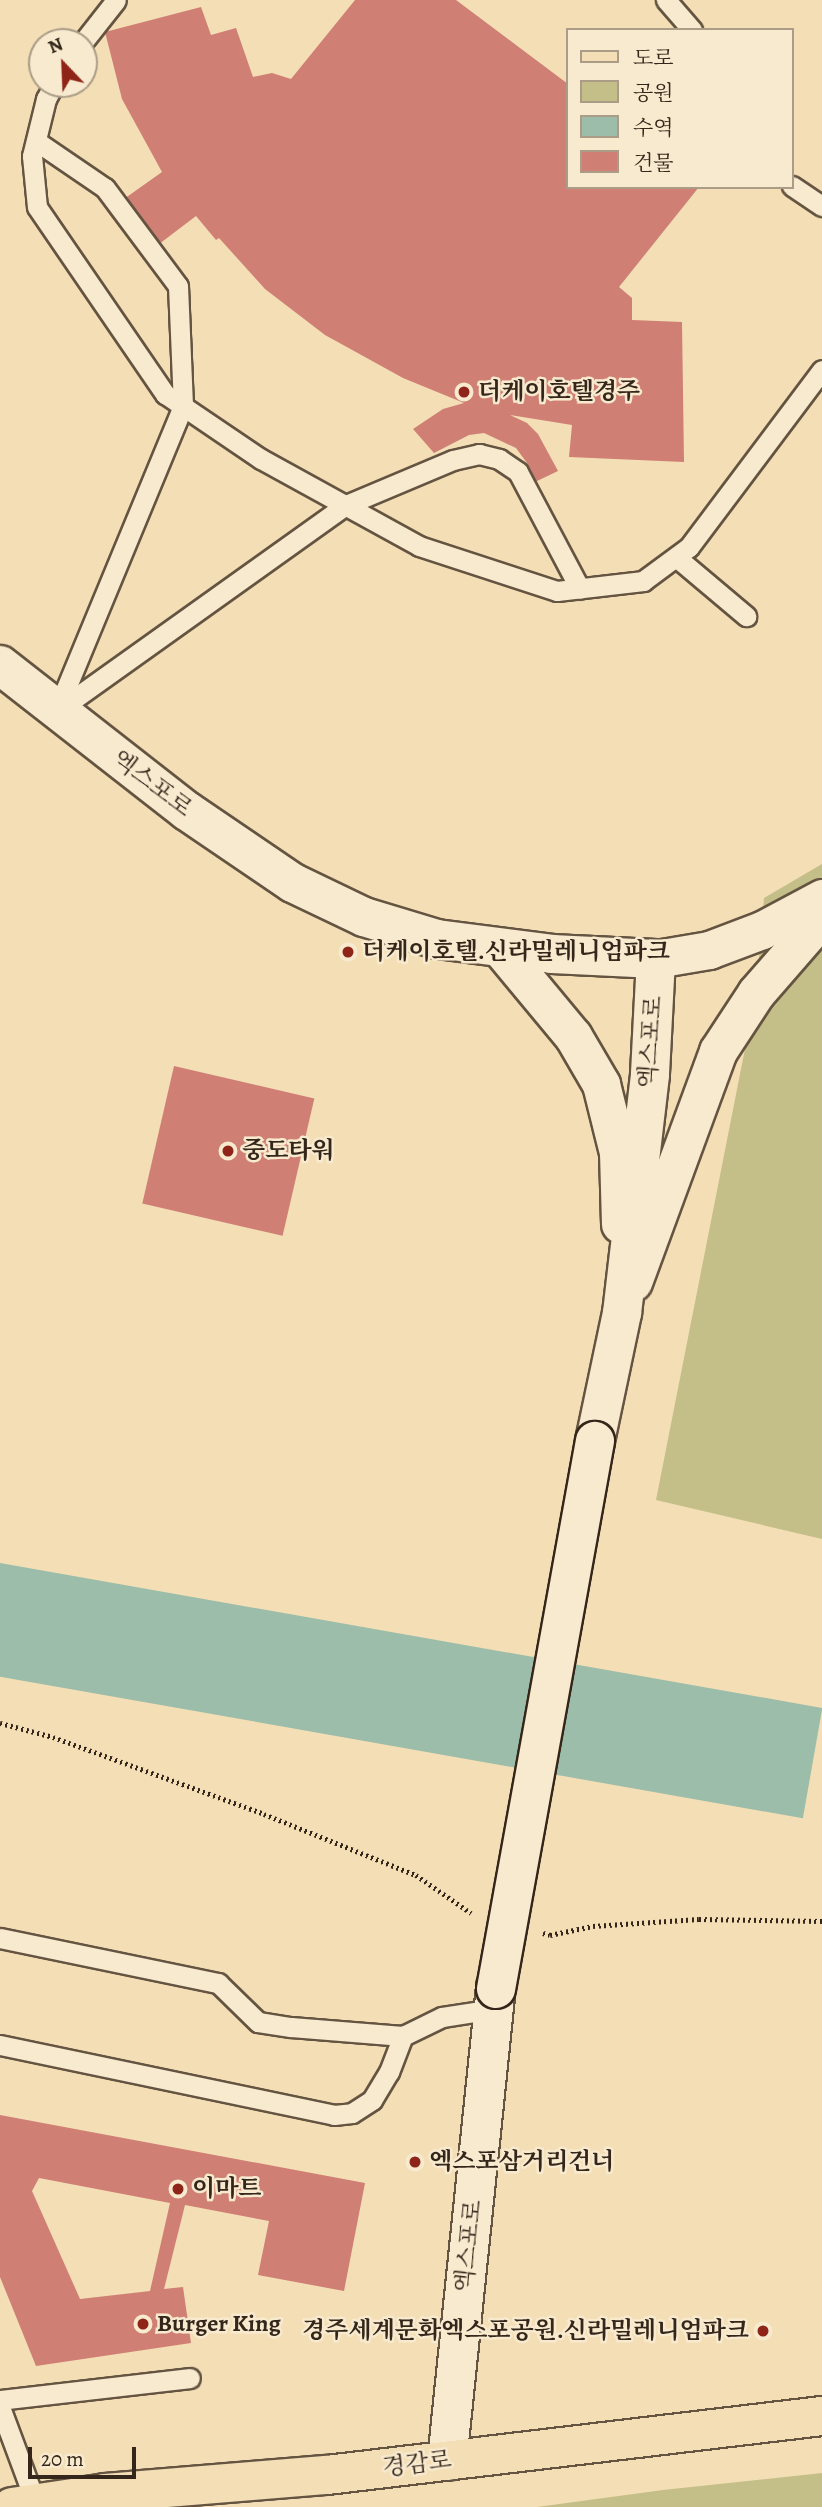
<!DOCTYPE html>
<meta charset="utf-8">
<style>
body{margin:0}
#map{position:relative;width:822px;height:2507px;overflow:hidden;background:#f4deb5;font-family:Alegreya,"Noto Serif KR",serif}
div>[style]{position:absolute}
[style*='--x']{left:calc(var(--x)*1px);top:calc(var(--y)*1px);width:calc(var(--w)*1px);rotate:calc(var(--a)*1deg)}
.green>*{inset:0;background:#c4bf88}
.water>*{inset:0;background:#9cbda9;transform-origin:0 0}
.building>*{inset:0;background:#cf7f74;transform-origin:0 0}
.path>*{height:4.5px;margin-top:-2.25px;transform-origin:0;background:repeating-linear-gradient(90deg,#34261a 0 2px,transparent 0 5.5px)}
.roads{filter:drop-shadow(2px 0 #645441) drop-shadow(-2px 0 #645441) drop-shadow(0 2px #645441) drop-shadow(0 -2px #645441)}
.service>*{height:19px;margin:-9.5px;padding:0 9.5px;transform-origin:9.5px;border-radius:9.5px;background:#f8eacf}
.minor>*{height:37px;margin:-18.5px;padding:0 18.5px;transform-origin:18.5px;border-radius:18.5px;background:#f8eacf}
.secondary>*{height:38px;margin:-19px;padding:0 19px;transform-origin:19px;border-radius:19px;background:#f8eacf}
.primary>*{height:38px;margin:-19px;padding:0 19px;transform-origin:19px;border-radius:19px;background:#f4deb5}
.bridges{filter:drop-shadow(2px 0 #34261a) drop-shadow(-2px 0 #34261a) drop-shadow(0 2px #34261a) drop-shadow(0 -2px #34261a)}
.secondary-bridge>*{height:38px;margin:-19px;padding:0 19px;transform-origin:19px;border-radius:19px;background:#f8eacf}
.dots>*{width:19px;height:19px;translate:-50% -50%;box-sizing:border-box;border:4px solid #f8eacf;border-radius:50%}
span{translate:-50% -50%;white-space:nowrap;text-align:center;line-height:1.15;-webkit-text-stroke:5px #f8eacf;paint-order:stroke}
.poi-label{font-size:24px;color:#34261a;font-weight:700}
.left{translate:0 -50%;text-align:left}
.right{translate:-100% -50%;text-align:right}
.street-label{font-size:24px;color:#34261a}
.legend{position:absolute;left:566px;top:28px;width:228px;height:161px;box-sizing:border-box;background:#f8eacf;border:2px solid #aa9c87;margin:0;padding:9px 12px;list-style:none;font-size:21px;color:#34261a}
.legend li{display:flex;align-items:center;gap:14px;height:35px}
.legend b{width:35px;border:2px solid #aa9c87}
.north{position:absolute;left:28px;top:28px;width:70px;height:70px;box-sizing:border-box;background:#f8eacf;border:2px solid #aa9c87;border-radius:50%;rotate:337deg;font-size:19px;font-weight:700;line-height:28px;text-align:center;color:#34261a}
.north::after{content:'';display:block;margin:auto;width:24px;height:32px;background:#8f2418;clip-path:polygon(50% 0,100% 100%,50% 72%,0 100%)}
.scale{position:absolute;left:28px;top:2447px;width:108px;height:32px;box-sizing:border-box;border:4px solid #34261a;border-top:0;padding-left:9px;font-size:21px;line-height:24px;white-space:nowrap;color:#34261a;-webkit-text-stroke:5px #f8eacf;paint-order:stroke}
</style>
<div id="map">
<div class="green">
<i style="clip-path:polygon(822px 864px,822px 1539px,656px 1500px,756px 993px,764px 898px)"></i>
<i style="clip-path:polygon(822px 2473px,822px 2507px,537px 2507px,663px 2490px)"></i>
</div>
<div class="water">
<i style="left:0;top:1563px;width:835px;height:112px;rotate:10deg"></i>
</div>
<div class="building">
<i style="clip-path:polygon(355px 0,456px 0,568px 84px,568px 187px,699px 187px,619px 287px,632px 298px,632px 320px,682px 322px,684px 462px,569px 457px,572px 425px,510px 415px,527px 423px,538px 434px,558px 471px,535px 482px,527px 463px,516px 448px,484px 433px,469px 435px,434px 453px,413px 429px,443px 409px,464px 403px,403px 378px,325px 335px,265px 289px,219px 238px,216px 240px,196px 216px,142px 257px,107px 211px,162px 172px,122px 99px,105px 32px,201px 7px,211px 35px,236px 28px,253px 77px,272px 73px,291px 79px)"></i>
<i style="left:174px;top:1066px;width:144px;height:141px;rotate:13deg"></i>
<i style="clip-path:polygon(evenodd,0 2115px,365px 2183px,344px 2291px,258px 2275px,269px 2221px,185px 2205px,164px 2289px,183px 2287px,191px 2343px,36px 2366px,0 2277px,0 2115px,39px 2178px,170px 2203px,150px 2291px,80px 2299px,32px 2191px,39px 2178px)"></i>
</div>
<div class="path">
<i style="--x:0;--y:1723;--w:55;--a:14.8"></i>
<i style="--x:53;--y:1737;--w:225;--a:20"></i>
<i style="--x:264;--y:1814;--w:164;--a:21.9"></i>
<i style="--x:416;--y:1875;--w:67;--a:34.6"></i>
<i style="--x:543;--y:1933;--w:7;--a:16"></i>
<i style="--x:550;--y:1935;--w:44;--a:-11.8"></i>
<i style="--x:593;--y:1926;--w:106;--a:-3.8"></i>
<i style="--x:699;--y:1919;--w:123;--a:0.9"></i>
</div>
<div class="roads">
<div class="service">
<i style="--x:666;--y:0;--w:40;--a:49"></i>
<i style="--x:83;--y:42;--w:53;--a:-51.8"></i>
<i style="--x:54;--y:84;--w:17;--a:118"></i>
<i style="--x:46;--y:99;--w:59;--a:103.8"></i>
<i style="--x:32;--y:156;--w:51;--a:84.4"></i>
<i style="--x:37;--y:207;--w:227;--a:55.6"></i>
<i style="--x:165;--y:394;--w:116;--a:34.1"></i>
<i style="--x:261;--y:459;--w:180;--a:28.8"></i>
<i style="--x:419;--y:546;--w:145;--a:18.1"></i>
<i style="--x:557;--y:591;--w:87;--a:-6.6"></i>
<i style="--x:643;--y:581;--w:57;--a:-36.5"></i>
<i style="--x:689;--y:547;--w:221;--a:-53.1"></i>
<i style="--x:36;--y:141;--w:83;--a:34.3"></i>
<i style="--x:105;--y:188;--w:122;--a:53.3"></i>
<i style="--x:178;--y:286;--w:120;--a:87.6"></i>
<i style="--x:183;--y:406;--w:329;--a:112.5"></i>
<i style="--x:792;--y:186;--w:36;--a:34"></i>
<i style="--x:676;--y:557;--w:92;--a:40.1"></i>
<i style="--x:57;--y:711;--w:355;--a:-35.5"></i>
<i style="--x:346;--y:505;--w:116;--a:-22.8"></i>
<i style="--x:453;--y:460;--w:27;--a:-13"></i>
<i style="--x:479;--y:454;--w:21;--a:14"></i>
<i style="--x:499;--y:459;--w:23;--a:34"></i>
<i style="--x:518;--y:472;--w:132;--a:62.1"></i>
<i style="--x:0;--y:1938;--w:223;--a:11.7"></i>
<i style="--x:218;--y:1983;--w:56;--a:44.3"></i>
<i style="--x:258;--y:2022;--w:33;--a:9"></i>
<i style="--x:291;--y:2027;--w:112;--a:4.6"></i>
<i style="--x:403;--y:2036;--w:43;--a:-26"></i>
<i style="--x:442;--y:2017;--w:53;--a:-8.7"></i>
<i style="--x:0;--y:2045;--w:341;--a:11.8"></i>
<i style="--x:334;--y:2115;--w:18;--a:-6"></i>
<i style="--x:352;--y:2113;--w:24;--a:-33"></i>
<i style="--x:372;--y:2100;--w:33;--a:-59"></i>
<i style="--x:389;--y:2072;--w:39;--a:-69"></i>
<i style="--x:0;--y:2400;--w:191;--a:-6.6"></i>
<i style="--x:0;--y:2407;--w:103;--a:69.6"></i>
</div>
<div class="minor">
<i style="--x:499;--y:947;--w:116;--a:50.3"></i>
<i style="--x:573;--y:1036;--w:56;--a:59.7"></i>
<i style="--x:601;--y:1084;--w:70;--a:76"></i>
<i style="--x:618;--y:1152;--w:72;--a:88.4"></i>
<i style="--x:656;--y:959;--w:54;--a:-9.6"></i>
<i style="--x:709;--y:950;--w:57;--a:-20.7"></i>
<i style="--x:762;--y:930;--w:68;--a:-28.1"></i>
<i style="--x:633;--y:1282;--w:246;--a:-69.8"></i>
<i style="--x:718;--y:1051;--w:69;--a:-56.8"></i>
<i style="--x:756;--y:993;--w:101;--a:-49"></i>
</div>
<div class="secondary">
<i style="--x:0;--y:665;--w:237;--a:38"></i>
<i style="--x:187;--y:811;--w:128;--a:34.2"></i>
<i style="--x:293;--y:883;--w:79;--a:25.6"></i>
<i style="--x:364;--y:917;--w:76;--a:16.8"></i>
<i style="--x:437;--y:939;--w:116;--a:7.4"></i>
<i style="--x:552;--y:954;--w:104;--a:2.8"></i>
<i style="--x:656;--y:959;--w:116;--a:93"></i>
<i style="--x:650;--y:1075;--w:240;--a:96.7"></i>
<i style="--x:622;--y:1313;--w:131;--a:101.9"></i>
<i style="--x:447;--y:2461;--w:475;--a:-84.1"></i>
</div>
<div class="primary">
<i style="--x:12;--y:2507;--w:95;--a:-8.5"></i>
<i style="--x:106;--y:2493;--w:222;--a:-4.7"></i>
<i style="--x:327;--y:2475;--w:499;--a:-6.8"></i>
</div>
</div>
<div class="bridges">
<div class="secondary-bridge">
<i style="--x:496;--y:1989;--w:557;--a:-79.76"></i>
</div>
</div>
<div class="dots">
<i style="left:464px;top:392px;background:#8f2418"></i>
<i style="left:348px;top:952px;background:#8f2418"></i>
<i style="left:228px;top:1151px;background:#8f2418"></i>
<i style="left:415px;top:2162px;background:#8f2418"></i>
<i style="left:178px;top:2189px;background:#8f2418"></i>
<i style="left:143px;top:2324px;background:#8f2418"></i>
<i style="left:763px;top:2331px;background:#8f2418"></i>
</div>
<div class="poi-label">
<span class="left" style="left:478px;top:392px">더케이호텔경주</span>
<span class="left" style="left:362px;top:952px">더케이호텔.신라밀레니엄파크</span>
<span class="left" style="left:242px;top:1151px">중도타워</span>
<span class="left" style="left:429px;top:2162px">엑스포삼거리건너</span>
<span class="left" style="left:192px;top:2189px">이마트</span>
<span class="left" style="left:157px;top:2324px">Burger King</span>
<span class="right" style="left:749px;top:2331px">경주세계문화엑스포공원.신라밀레니엄파크</span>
</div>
<div class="street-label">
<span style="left:152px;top:784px;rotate:37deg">엑스포로</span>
<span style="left:651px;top:1042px;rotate:-86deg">엑스포로</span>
<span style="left:469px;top:2246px;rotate:-84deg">엑스포로</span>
<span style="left:417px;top:2464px;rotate:-7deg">경감로</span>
</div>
<ul class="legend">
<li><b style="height:9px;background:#f4deb5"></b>도로</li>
<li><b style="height:19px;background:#c4bf88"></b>공원</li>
<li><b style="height:19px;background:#9cbda9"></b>수역</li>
<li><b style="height:19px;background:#cf7f74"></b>건물</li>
</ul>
<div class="north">N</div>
<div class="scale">20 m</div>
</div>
